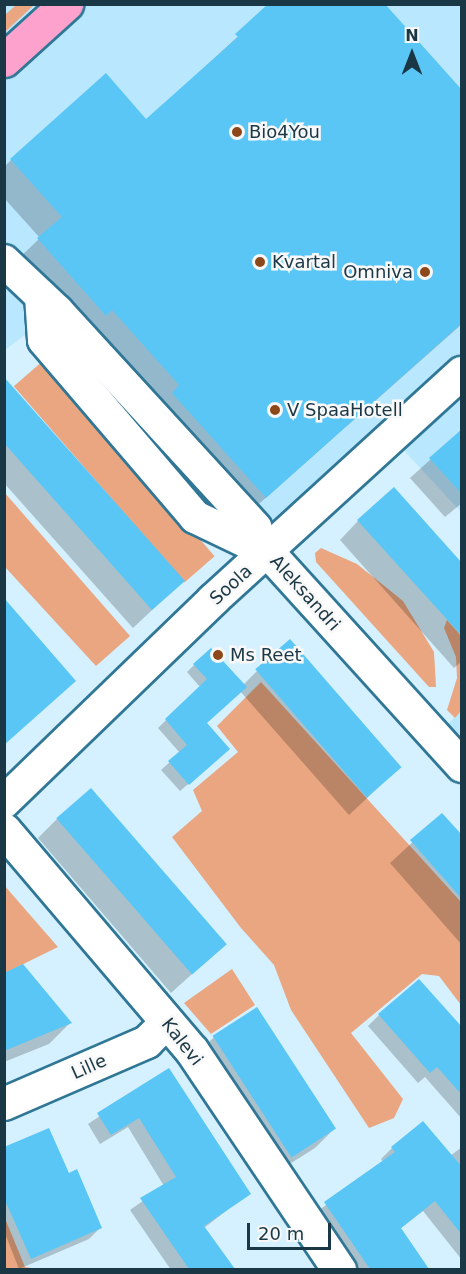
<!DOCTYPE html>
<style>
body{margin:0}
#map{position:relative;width:466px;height:1274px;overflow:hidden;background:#d5f0fe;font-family:"DejaVu Sans",sans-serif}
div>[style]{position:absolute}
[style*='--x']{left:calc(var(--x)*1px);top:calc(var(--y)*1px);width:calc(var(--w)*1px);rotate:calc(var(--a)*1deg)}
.built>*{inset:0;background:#b9e7fe}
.green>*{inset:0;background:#e9a680;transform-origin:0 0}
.shadow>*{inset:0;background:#0003}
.building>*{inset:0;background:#59c6f6;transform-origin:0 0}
.roads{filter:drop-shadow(2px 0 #307796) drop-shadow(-2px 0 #307796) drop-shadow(0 2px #307796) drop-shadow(0 -2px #307796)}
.street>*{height:32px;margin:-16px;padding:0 16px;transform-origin:16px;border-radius:16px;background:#fff}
.secondary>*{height:33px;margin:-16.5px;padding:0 16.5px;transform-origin:16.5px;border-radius:16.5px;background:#fff}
.highway>*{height:33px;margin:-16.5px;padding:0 16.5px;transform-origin:16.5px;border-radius:16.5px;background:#fda2cd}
.dots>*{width:16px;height:16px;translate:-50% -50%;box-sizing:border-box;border:3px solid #f8f8f8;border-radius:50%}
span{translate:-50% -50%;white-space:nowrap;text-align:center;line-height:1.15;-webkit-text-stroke:5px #f8f8f8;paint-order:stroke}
.poi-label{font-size:18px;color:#1a3745}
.left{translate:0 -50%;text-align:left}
.right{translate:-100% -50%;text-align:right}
.street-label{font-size:18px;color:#1a3745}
.frame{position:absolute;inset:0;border:6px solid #1a3745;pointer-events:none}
.north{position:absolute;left:382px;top:24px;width:60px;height:60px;-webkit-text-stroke:4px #f8f8f8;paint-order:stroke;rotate:0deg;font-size:16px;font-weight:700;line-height:24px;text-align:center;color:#1a3745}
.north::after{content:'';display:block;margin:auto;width:21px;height:27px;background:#1a3745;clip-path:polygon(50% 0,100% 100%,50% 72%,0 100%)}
.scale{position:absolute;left:247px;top:1223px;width:84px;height:27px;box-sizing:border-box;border:3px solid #1a3745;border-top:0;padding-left:8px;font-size:18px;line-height:21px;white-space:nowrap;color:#1a3745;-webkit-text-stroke:4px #f8f8f8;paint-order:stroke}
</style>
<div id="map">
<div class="built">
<i style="clip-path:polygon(5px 5px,461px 5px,461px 512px,397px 443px,276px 550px,56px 311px,5px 350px)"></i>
<i style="clip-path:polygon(461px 711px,461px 744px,445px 727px)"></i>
</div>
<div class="green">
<i style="clip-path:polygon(16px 5px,34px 5px,5px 32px,5px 15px)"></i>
<i style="left:44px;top:360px;width:260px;height:40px;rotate:49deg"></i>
<i style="clip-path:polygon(4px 492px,130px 636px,96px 666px,5px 567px)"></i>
<i style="clip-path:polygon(321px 548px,357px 564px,403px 601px,434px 652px,436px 687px,429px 687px,316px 562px,315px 553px)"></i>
<i style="clip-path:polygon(447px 620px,461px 636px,461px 711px,455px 718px,447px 710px,457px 678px,456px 657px,444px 628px)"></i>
<i style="clip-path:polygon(261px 682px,461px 902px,461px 1005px,439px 976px,422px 974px,351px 1033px,403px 1099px,394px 1118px,369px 1128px,291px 1010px,274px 965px,241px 928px,172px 837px,202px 811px,193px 790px,238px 752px,217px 726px)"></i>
<i style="clip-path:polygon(4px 885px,58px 947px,5px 973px,4px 973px)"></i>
<i style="clip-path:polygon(232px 969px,255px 1005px,211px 1034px,184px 1003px)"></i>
<i style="clip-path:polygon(4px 1216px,25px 1267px,38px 1269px,5px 1269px)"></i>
</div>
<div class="shadow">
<i style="clip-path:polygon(273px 4px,462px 93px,462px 324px,243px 518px,16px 261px,40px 238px,4px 198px,4px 167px,11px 160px,146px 121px)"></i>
<i style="clip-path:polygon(4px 401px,183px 581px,133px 628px,4px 483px)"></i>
<i style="clip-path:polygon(462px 431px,462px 503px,445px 517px,410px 478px)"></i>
<i style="clip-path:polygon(358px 521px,462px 565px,462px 661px,454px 668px,340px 540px)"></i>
<i style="clip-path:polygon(194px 665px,243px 685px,257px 671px,381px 785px,349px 815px,240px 691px,206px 723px,220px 757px,180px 791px,161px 770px,180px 753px,158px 728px,200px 687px,187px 672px)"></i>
<i style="clip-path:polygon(442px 815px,462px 838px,462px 945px,390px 863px)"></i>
<i style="clip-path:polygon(57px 819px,224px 945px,171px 993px,38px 838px)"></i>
<i style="clip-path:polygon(4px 975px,70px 1023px,49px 1044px,4px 1062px)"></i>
<i style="clip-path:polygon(379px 1015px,462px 1030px,462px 1119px,425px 1077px,418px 1083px,368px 1026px)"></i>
<i style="clip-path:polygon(214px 1037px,334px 1129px,315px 1148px,272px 1175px,195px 1056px)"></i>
<i style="clip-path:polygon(169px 1070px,249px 1193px,204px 1228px,233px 1270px,171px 1270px,130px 1210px,164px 1186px,128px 1127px,100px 1144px,88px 1124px)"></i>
<i style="clip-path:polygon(462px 1147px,462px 1260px,423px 1211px,400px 1229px,427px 1270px,351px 1270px,314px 1214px,383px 1162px,381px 1159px,392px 1148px,450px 1156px)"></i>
<i style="clip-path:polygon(4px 1148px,68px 1175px,100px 1228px,89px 1239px,19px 1269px,4px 1231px)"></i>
</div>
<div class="building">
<i style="clip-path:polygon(268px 4px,385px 4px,462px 90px,462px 323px,266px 498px,172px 393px,179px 385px,112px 310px,106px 316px,37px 238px,62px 217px,10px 159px,106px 73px,146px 119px,238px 37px,235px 34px)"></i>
<i style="clip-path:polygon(4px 377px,185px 581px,152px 610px,4px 443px)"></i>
<i style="clip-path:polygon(462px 429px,462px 494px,429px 458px)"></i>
<i style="clip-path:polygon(394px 487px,462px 563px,462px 636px,357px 520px)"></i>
<i style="clip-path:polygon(4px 598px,76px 681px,4px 745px)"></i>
<i style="left:290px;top:639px;width:170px;height:46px;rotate:49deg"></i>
<i style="clip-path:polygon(211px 648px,247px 687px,207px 723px,230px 749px,189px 785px,168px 761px,187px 745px,165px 719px,207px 679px,193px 664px)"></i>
<i style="left:91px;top:788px;width:207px;height:46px;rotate:49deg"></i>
<i style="clip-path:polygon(442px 813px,462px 835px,462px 899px,410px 840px)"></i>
<i style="clip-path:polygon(23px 964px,72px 1023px,4px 1051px,4px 973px)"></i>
<i style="clip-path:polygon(419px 979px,462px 1027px,462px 1095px,437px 1067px,430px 1073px,378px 1014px)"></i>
<i style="left:257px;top:1007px;width:145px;height:53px;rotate:57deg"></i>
<i style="clip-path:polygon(169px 1068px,251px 1194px,204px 1226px,235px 1269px,189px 1269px,140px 1198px,176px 1177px,139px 1118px,111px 1135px,97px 1113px)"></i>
<i style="clip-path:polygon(423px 1121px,462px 1167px,462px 1235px,435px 1201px,401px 1228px,429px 1269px,370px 1269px,324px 1202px,395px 1152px,391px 1147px)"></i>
<i style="clip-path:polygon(49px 1128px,69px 1173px,77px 1169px,102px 1228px,31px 1259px,4px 1198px,4px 1147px)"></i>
</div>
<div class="roads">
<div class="street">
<i style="--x:4;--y:261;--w:73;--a:43.3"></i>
<i style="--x:57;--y:311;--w:294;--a:47.5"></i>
<i style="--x:41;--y:296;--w:44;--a:86.1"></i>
<i style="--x:44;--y:340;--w:233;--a:49.5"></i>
<i style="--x:195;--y:517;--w:81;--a:25.6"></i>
<i style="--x:268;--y:552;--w:289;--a:47.8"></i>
<i style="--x:4;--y:802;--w:291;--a:-44"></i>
<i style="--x:213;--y:600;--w:337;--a:-42.4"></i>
<i style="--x:4;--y:1104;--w:156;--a:-23.4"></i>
<i style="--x:147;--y:1042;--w:28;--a:-45"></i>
</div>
<div class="secondary">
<i style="--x:4;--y:830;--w:290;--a:49.6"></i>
<i style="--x:192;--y:1051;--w:264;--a:56.1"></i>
</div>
<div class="highway">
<i style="--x:4;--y:60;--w:84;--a:-42.1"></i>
</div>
</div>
<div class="dots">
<i style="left:237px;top:132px;background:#8c481b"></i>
<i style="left:260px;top:262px;background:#8c481b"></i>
<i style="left:425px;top:272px;background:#8c481b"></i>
<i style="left:275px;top:410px;background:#8c481b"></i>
<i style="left:218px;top:655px;background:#8c481b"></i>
</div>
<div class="poi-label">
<span class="left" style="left:249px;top:132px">Bio4You</span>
<span class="left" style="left:272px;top:262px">Kvartal</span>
<span class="right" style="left:413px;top:272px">Omniva</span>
<span class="left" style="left:287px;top:410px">V SpaaHotell</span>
<span class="left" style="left:230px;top:655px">Ms Reet</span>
</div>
<div class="street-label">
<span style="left:231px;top:585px;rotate:-42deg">Soola</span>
<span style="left:305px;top:593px;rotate:48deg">Aleksandri</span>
<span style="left:182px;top:1042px;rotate:52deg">Kalevi</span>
<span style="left:89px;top:1067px;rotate:-24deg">Lille</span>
</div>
<div class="frame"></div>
<div class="north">N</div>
<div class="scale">20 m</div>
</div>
